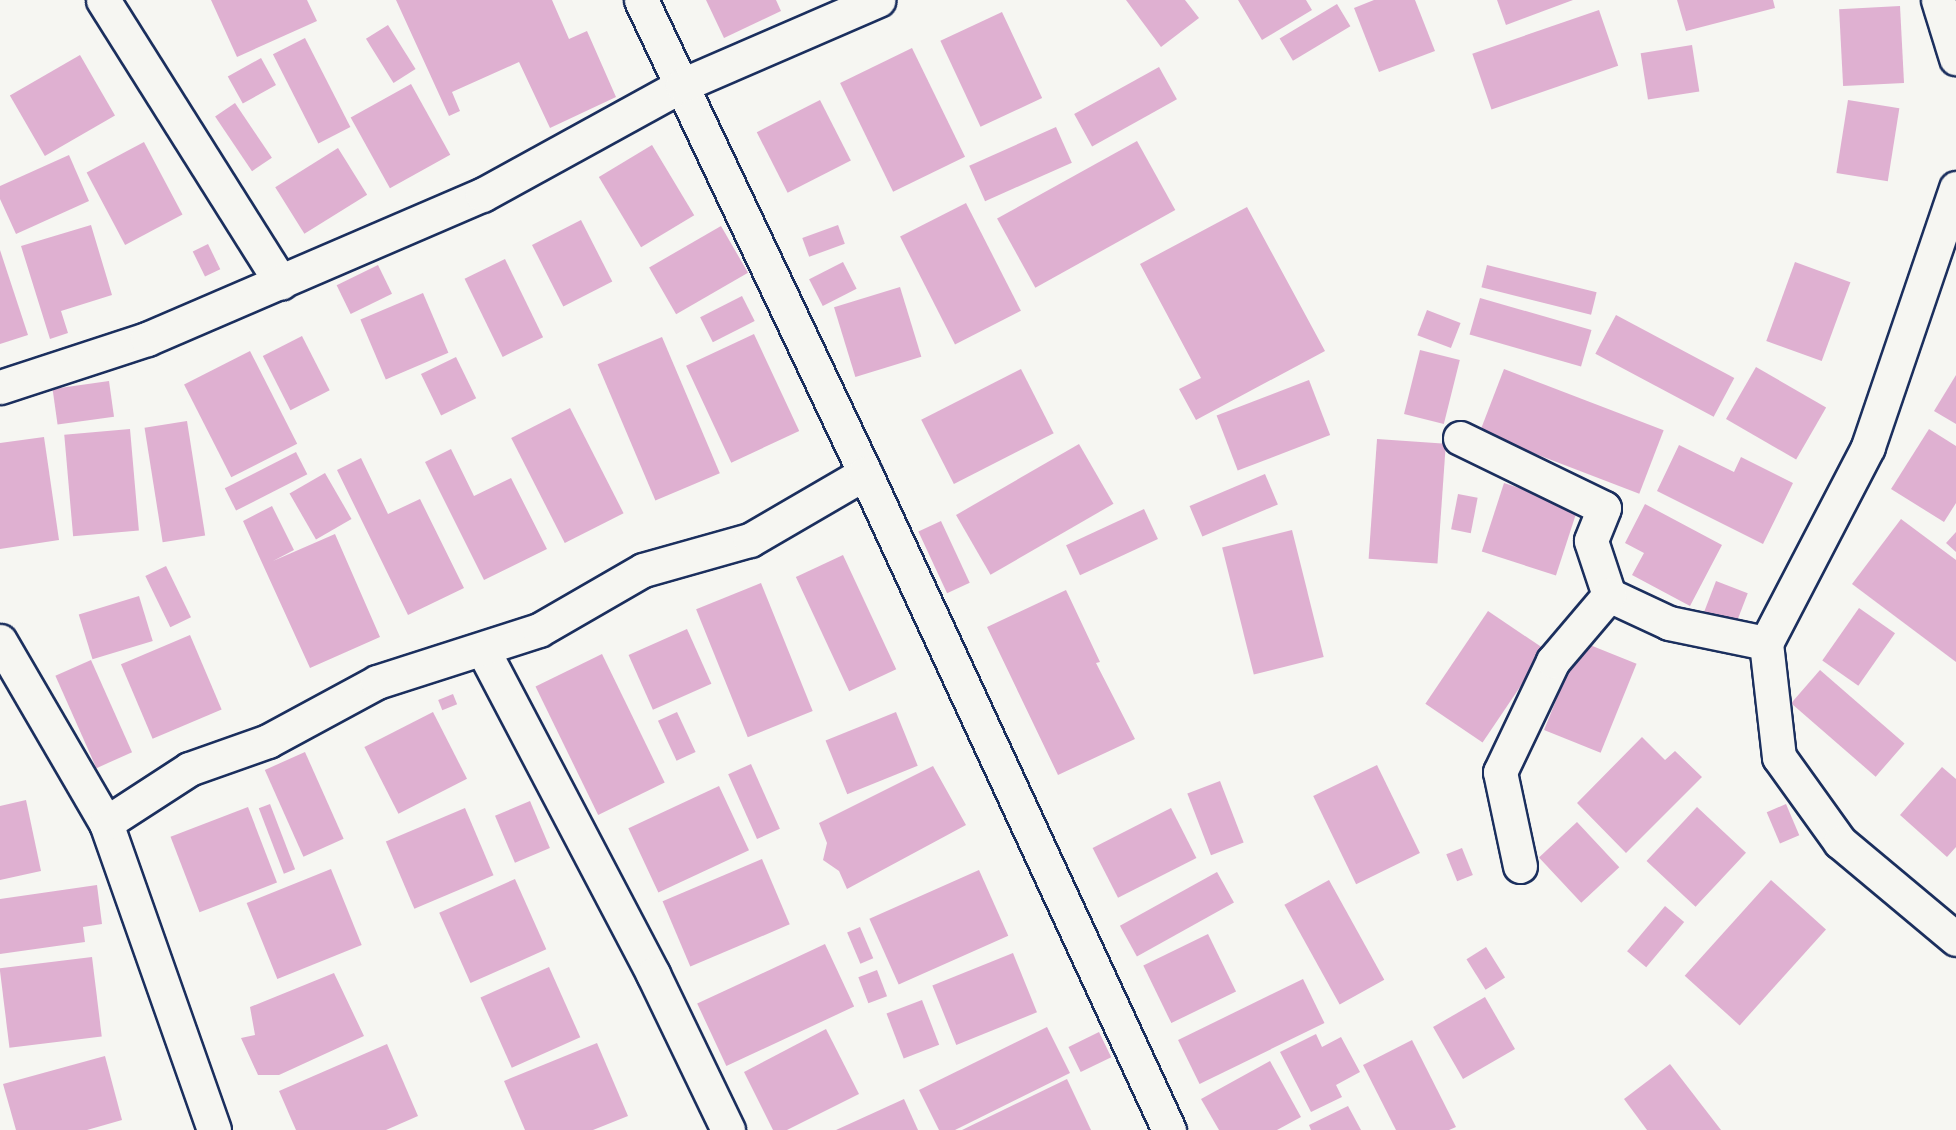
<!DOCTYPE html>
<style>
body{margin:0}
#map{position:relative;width:1956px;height:1130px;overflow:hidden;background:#f6f6f2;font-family:Mali,sans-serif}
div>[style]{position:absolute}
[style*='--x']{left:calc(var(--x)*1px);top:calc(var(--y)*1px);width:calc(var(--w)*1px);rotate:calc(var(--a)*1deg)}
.building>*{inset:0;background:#dfb0d1;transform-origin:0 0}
.roads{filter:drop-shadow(2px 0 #1b2f5e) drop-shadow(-2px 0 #1b2f5e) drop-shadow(0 2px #1b2f5e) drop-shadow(0 -2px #1b2f5e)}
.minor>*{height:33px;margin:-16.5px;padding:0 16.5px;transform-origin:16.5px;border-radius:16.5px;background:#f6f6f2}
span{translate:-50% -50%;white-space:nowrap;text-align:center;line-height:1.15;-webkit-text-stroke:5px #f6f6f2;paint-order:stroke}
</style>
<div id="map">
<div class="building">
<i style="clip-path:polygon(211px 0,307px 0,317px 21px,237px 57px)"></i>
<i style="clip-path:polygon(396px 0,552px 0,569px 39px,587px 31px,616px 97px,550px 128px,519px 62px,452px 92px,460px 111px,449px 116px)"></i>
<i style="clip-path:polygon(706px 0,776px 0,781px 11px,724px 38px)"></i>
<i style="clip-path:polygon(1126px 0,1185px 0,1199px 18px,1161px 47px)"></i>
<i style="clip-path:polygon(1238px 0,1306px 0,1312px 10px,1262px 40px)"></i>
<i style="clip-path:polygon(1374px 0,1415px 0,1435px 51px,1379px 72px,1354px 8px)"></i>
<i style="clip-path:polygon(1497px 0,1573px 0,1506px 25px)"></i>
<i style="clip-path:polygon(1677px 0,1773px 0,1775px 8px,1686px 31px)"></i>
<i style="left:1337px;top:4px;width:26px;height:67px;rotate:59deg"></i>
<i style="left:1900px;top:6px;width:77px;height:61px;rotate:87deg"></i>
<i style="left:1599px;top:10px;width:59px;height:134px;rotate:71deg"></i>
<i style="left:1002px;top:12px;width:95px;height:68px;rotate:65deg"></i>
<i style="left:388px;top:25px;width:52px;height:26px;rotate:58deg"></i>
<i style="left:305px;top:38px;width:100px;height:36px;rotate:63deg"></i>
<i style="left:1692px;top:45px;width:47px;height:52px;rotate:81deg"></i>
<i style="left:912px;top:48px;width:121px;height:80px;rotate:64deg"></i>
<i style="left:80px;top:55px;width:70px;height:81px;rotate:60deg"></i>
<i style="left:261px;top:58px;width:31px;height:38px;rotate:61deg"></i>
<i style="left:1159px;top:67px;width:37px;height:97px;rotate:61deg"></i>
<i style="left:411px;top:84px;width:81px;height:69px;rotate:61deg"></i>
<i style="left:820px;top:100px;width:68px;height:71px;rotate:63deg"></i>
<i style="left:1848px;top:100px;width:52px;height:74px;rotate:9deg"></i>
<i style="left:235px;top:103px;width:66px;height:24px;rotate:56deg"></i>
<i style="left:1056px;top:127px;width:39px;height:95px;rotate:66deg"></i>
<i style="left:1137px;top:141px;width:79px;height:160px;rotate:61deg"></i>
<i style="left:144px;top:142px;width:82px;height:65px;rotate:62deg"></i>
<i style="left:652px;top:145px;width:82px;height:62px;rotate:59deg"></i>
<i style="left:338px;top:148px;width:55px;height:74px;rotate:58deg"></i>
<i style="clip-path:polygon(69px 155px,89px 201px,16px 234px,0 199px,0 186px)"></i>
<i style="left:966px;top:203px;width:121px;height:74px;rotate:63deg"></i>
<i style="clip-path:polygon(1247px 207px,1325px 351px,1196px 420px,1179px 389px,1201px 378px,1140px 264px)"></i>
<i style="left:581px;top:220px;width:69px;height:55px;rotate:63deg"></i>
<i style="clip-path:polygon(91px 225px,112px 295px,61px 311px,68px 333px,50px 339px,21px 246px)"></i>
<i style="left:838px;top:225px;width:20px;height:38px;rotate:70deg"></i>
<i style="left:721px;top:226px;width:54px;height:83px;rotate:60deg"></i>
<i style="left:208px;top:244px;width:28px;height:17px;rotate:64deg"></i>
<i style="clip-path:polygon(0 250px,28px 335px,0 344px)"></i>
<i style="left:505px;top:259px;width:87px;height:45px;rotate:64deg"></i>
<i style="left:843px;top:262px;width:30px;height:38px;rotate:63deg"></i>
<i style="left:1795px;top:262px;width:59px;height:84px;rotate:20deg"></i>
<i style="left:378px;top:265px;width:32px;height:46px;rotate:64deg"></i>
<i style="left:1487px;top:265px;width:113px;height:23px;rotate:14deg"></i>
<i style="left:900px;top:287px;width:73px;height:69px;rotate:73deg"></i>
<i style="left:423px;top:293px;width:65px;height:68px;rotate:67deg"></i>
<i style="left:742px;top:296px;width:28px;height:47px;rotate:63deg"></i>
<i style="left:1480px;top:298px;width:116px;height:38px;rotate:16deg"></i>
<i style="left:1427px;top:310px;width:36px;height:27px;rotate:21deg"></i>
<i style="left:1616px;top:315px;width:134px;height:44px;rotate:28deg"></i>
<i style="left:754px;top:334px;width:107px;height:75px;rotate:65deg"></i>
<i style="left:302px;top:336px;width:61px;height:44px;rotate:63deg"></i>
<i style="left:662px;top:337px;width:148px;height:70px;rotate:67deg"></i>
<i style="left:1420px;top:350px;width:41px;height:66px;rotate:14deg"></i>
<i style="left:250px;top:351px;width:104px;height:74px;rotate:63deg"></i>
<i style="left:456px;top:357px;width:46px;height:39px;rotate:64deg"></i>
<i style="left:1756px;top:367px;width:81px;height:60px;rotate:30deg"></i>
<i style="left:1021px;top:369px;width:72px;height:112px;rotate:63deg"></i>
<i style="left:1504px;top:369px;width:171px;height:68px;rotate:21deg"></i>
<i style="clip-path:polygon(1956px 375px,1956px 424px,1934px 411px)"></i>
<i style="left:1309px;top:380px;width:59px;height:99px;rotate:69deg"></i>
<i style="left:109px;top:381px;width:36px;height:57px;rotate:82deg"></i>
<i style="left:570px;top:408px;width:118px;height:66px;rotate:63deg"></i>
<i style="left:187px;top:421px;width:116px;height:43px;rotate:81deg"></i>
<i style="left:130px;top:429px;width:102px;height:66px;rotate:85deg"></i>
<i style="clip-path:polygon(1929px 429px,1956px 446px,1956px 503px,1944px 522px,1891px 489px)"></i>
<i style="clip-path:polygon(44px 437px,59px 540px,0 549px,0 443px)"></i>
<i style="left:1377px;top:439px;width:69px;height:120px;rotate:4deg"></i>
<i style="left:1079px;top:444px;width:69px;height:142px;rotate:60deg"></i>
<i style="clip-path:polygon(1679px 445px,1734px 472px,1741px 457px,1793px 483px,1763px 544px,1657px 491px)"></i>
<i style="clip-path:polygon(451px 449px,474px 496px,511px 478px,547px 549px,484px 580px,425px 462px)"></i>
<i style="left:296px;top:452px;width:25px;height:80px;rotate:63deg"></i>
<i style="clip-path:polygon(361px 458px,388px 514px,420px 499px,464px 588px,408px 615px,337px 470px)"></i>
<i style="left:325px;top:473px;width:53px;height:41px;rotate:60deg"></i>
<i style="left:1265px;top:474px;width:33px;height:82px;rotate:67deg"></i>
<i style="left:1504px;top:483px;width:78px;height:72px;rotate:18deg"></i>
<i style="left:1458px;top:494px;width:20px;height:36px;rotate:11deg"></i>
<i style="clip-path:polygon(1645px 504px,1722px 545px,1690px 606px,1632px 575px,1644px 553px,1625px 543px)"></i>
<i style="clip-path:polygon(272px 506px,294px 550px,273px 561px,335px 534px,380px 637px,310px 668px,243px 521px)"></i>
<i style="left:1144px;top:509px;width:33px;height:86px;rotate:65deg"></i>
<i style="clip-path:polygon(1901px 519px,1956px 560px,1956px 662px,1852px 584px)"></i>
<i style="left:941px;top:521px;width:68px;height:25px;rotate:65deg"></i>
<i style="left:1292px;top:530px;width:131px;height:72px;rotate:76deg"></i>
<i style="clip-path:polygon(1956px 532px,1956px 552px,1946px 543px)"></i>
<i style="left:843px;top:555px;width:126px;height:52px;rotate:65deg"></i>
<i style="left:166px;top:566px;width:57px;height:23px;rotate:64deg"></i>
<i style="left:1716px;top:581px;width:34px;height:33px;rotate:21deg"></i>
<i style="left:761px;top:583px;width:138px;height:70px;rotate:68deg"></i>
<i style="clip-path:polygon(1066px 590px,1100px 662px,1096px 663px,1135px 739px,1058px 775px,987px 627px)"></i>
<i style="left:139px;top:596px;width:47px;height:63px;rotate:73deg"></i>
<i style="left:1859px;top:608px;width:44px;height:64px;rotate:35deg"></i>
<i style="left:1488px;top:611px;width:69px;height:112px;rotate:34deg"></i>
<i style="left:687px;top:629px;width:60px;height:64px;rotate:66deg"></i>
<i style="left:190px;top:635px;width:81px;height:75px;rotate:67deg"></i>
<i style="left:1580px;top:641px;width:61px;height:96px;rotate:22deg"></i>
<i style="left:602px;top:654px;width:143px;height:74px;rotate:64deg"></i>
<i style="left:91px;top:660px;width:101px;height:39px;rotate:66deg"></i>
<i style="left:1820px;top:670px;width:112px;height:44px;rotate:41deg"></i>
<i style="left:453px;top:694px;width:11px;height:16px;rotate:68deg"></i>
<i style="left:433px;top:712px;width:75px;height:77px;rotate:63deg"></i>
<i style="left:677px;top:712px;width:44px;height:21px;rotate:65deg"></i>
<i style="left:896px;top:712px;width:58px;height:76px;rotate:68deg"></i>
<i style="clip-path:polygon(1642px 737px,1665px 760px,1675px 751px,1702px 777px,1626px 853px,1577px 803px)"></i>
<i style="left:305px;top:752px;width:95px;height:44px;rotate:66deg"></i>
<i style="left:751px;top:764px;width:71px;height:25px;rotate:66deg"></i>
<i style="left:1377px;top:765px;width:98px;height:71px;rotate:64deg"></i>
<i style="clip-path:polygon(933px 766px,966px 825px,847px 889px,839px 871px,823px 860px,827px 843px,819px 823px)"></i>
<i style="clip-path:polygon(1942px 767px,1956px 779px,1956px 847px,1947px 857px,1900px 815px)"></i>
<i style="left:1220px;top:781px;width:66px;height:35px;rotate:69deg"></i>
<i style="left:719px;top:786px;width:71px;height:100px;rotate:65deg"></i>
<i style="clip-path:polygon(26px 800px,41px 871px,0 880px,0 806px)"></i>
<i style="left:530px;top:801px;width:51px;height:38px;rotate:67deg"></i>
<i style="left:270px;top:804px;width:70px;height:12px;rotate:69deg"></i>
<i style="left:1786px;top:804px;width:34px;height:21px;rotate:67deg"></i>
<i style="left:248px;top:807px;width:81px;height:83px;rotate:69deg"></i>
<i style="left:1697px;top:807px;width:67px;height:74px;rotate:43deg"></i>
<i style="left:465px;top:808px;width:73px;height:86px;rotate:67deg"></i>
<i style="left:1171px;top:808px;width:56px;height:88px;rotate:63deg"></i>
<i style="left:1577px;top:822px;width:62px;height:52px;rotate:47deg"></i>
<i style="left:1462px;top:848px;width:29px;height:17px;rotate:68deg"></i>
<i style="left:762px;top:859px;width:71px;height:108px;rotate:67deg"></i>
<i style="left:331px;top:869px;width:82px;height:91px;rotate:68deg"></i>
<i style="left:979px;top:870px;width:72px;height:120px;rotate:66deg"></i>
<i style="left:1217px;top:872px;width:35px;height:111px;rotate:61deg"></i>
<i style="left:515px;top:879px;width:77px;height:83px;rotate:66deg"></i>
<i style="left:1329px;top:880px;width:114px;height:51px;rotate:61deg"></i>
<i style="left:1771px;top:880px;width:74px;height:129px;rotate:42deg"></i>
<i style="clip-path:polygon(97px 885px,102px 924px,83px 927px,85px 942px,0 954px,0 899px)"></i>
<i style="left:1665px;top:906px;width:25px;height:59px;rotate:40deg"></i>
<i style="left:860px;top:927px;width:34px;height:14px;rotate:67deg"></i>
<i style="left:1208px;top:934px;width:64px;height:72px;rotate:64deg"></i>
<i style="left:825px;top:944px;width:69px;height:141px;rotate:65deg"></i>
<i style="left:1486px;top:947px;width:36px;height:23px;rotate:58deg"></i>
<i style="left:1013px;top:953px;width:64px;height:87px;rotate:68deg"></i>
<i style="left:92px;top:957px;width:80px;height:93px;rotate:83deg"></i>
<i style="left:549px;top:967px;width:77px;height:75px;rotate:66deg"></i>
<i style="left:877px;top:970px;width:28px;height:20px;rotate:69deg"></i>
<i style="clip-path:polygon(334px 973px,364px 1036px,279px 1075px,258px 1075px,241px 1038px,255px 1035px,250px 1007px)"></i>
<i style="left:1303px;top:979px;width:49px;height:139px;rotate:64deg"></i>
<i style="left:1485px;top:997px;width:60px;height:60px;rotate:60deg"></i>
<i style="left:922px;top:1000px;width:48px;height:38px;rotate:69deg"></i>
<i style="clip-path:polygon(1047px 1027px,1070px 1073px,955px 1130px,939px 1130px,919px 1090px)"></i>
<i style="clip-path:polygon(826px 1029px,859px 1094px,787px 1130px,773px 1130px,744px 1072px)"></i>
<i style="left:1099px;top:1032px;width:28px;height:34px;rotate:64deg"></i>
<i style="clip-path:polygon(1316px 1034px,1322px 1047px,1341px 1037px,1360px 1072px,1336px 1085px,1342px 1097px,1311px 1112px,1280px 1052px)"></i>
<i style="clip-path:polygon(1412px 1040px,1456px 1127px,1449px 1130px,1396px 1130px,1363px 1065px)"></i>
<i style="clip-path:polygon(597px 1043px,628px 1116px,593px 1130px,525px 1130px,504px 1081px)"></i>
<i style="clip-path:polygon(387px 1044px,418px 1116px,386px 1130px,296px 1130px,279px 1091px)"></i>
<i style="clip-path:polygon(105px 1056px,122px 1120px,87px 1130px,16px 1130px,3px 1084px)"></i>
<i style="clip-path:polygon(1270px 1061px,1301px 1117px,1277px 1130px,1219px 1130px,1201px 1099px)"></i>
<i style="clip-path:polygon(1670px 1064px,1721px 1130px,1647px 1130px,1624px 1099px)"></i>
<i style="clip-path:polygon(1067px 1079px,1091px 1130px,962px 1130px)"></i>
<i style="clip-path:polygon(904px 1099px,918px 1130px,836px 1130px)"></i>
<i style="clip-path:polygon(1348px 1106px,1361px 1130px,1311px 1130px,1309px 1125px)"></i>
</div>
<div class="roads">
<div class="minor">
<i style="--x:103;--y:0;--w:334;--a:57.8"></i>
<i style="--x:641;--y:0;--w:523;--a:64.66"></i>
<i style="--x:1938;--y:0;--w:61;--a:72.8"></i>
<i style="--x:1956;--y:188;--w:274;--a:108.8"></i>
<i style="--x:1868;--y:447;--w:221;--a:117.5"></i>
<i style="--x:1766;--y:643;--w:115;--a:83.5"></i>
<i style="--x:1779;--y:757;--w:105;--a:54.3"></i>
<i style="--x:1840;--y:842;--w:151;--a:39.9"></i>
<i style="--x:0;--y:387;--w:155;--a:-18.1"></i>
<i style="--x:147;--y:339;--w:365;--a:-23.3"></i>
<i style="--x:482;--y:195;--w:228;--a:-28.8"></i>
<i style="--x:682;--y:85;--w:214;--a:-23.4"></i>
<i style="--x:1460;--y:438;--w:160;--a:25.9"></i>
<i style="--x:1604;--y:508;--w:35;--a:112"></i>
<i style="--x:1591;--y:541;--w:57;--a:71.6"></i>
<i style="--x:1609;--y:595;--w:66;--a:25"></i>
<i style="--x:1669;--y:623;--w:99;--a:11.7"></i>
<i style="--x:0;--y:641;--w:211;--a:59.8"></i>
<i style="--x:106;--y:823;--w:325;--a:70.6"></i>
<i style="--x:483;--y:650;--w:366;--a:62.3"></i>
<i style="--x:653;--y:974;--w:173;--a:64.3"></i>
<i style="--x:106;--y:823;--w:99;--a:-33"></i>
<i style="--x:189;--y:769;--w:84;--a:-19.5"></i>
<i style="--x:268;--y:741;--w:124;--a:-28.4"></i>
<i style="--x:377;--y:682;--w:170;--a:-17.8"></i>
<i style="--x:539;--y:630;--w:120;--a:-30"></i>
<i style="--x:643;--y:570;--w:111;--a:-15.7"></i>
<i style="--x:750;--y:540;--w:133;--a:-30.2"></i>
<i style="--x:865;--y:473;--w:724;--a:65.17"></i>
<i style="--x:1520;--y:866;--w:96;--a:-102"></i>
<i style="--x:1500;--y:772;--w:123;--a:-64.5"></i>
<i style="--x:1553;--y:661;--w:87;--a:-49.7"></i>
</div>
</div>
</div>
